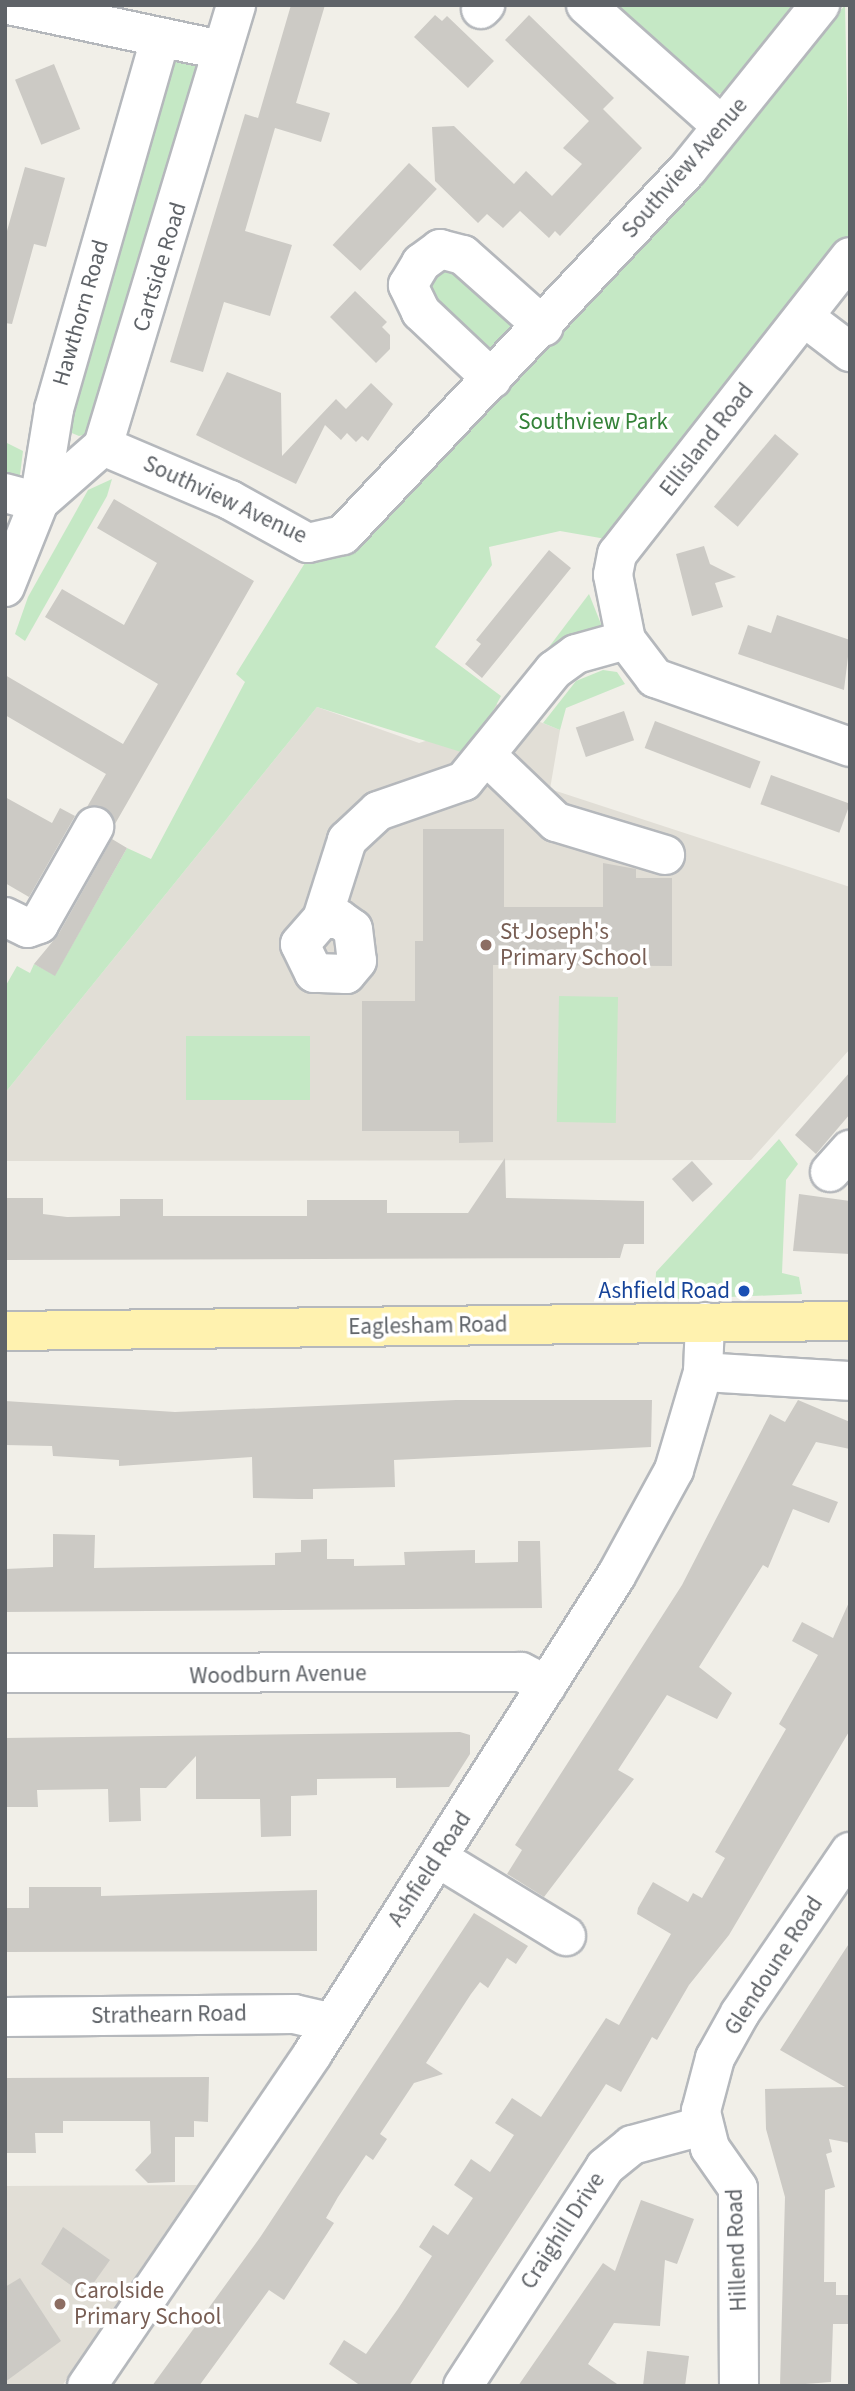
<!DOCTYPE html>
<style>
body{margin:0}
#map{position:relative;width:855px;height:2391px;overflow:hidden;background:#f1efe8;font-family:"Source Sans 3",sans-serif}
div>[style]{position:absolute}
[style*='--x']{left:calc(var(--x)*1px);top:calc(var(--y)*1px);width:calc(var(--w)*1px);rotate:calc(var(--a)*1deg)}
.education>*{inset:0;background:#e1ded6}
.green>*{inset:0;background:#c5e8c5;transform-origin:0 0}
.building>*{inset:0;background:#cccac5;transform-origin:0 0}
.roads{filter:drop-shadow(2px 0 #b5b8bc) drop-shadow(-2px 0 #b5b8bc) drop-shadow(0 2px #b5b8bc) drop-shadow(0 -2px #b5b8bc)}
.minor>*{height:38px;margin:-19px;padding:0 19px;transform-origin:19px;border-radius:19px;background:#fff}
.major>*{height:38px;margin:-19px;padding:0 19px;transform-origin:19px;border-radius:19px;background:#fff2af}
.dots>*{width:19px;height:19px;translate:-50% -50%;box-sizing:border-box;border:4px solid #fff;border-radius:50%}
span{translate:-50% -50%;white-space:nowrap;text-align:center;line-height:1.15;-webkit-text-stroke:7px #fff;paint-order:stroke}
.street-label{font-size:23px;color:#5f6368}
.park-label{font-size:23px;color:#348238}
.education-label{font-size:23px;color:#785e54}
.left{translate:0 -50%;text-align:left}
.transit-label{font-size:23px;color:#164399}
.right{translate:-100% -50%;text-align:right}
.frame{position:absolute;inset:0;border:7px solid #5f6368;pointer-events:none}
</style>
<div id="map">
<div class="education">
<i style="clip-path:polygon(496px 704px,560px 730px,550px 789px,850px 887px,850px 1049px,751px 1160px,5px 1161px,5px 1093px,317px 707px,419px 743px,487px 722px)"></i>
<i style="clip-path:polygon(197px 2185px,62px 2386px,5px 2386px,5px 2186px)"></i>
</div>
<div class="green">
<i style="clip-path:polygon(610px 5px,798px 5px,726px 93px,707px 95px)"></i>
<i style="clip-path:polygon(845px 5px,850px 238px,606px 539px,560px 531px,489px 547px,492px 565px,435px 647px,501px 696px,487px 722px,461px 752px,317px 707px,5px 1093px,5px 987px,17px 966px,30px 973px,34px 964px,55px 975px,127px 848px,151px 859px,245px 682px,236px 674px,308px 558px,590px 295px,761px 110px)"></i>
<i style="clip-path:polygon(172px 61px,194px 61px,201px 69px,87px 434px,79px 436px,67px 431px)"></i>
<i style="clip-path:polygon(447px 263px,520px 317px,484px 356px,426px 305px,421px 274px)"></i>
<i style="clip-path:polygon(5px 442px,23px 451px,20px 475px,6px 482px)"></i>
<i style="clip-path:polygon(112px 479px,107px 496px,25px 641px,15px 634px,28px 597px,88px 490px)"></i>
<i style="clip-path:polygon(589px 594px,603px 629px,524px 680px)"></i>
<i style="clip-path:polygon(603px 670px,617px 672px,625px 684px,566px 708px,560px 730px,543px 723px,576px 681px)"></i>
<i style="left:559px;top:996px;width:59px;height:126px;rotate:1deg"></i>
<i style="left:186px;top:1036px;width:124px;height:64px"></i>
<i style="clip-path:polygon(779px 1139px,798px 1164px,786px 1180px,782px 1273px,799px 1277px,802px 1294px,679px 1299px,655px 1293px,656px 1272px)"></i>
</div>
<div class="building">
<i style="clip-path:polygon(291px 5px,325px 5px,296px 103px,330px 113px,321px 142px,275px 128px,245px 231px,292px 245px,270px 316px,224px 302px,203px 372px,170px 362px,245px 114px,258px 118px)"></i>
<i style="clip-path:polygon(435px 15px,442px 21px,447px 16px,494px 61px,468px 88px,414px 37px)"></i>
<i style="clip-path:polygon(529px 15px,614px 98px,603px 109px,642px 148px,560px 236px,555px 231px,549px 238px,520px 211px,503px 228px,487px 214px,478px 223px,435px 181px,432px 127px,454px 126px,514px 184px,526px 171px,552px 196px,582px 164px,563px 148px,589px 121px,505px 40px)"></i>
<i style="left:54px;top:64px;width:70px;height:42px;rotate:68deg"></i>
<i style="left:409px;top:163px;width:38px;height:112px;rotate:43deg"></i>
<i style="clip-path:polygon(25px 167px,65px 178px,46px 247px,34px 244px,12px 324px,5px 323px,5px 238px)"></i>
<i style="clip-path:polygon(355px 291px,387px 322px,382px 327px,390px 335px,390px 349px,376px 363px,330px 317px)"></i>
<i style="clip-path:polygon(227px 372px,281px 393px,282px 456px,336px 399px,346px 409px,371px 383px,393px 404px,368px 441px,362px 436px,356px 442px,347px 433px,341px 440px,325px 425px,296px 484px,196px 435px)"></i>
<i style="left:775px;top:434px;width:31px;height:95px;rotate:40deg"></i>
<i style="clip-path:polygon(114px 499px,254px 581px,115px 824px,105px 808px,87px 807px,106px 774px,5px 715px,5px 675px,123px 744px,158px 684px,45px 617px,62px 589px,124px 625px,157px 563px,97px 528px)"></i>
<i style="clip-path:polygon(704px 546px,710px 564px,736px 577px,715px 583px,723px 607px,692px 616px,676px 554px)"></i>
<i style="clip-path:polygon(549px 550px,571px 568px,482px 678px,465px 664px,481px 644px,476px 640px)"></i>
<i style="clip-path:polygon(777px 615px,850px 640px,844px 690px,738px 654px,748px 625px,771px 633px)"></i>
<i style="left:624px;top:711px;width:31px;height:51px;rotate:71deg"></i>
<i style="left:655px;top:721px;width:113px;height:29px;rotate:21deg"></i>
<i style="left:771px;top:775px;width:84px;height:31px;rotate:20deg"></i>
<i style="clip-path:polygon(5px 797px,52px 823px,60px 808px,75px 816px,29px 897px,5px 883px)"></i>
<i style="clip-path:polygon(423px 829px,504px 829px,504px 907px,603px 907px,603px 863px,636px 869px,636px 878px,672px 878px,672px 966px,493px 965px,493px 1142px,459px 1143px,459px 1131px,362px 1131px,362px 1001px,415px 1001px,415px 941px,423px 941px)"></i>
<i style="clip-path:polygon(112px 839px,127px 848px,55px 976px,34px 964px,58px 935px)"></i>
<i style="clip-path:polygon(850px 1072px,850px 1114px,816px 1154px,795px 1135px)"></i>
<i style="clip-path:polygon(505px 1158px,506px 1198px,644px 1201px,644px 1244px,624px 1244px,620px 1258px,5px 1260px,5px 1198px,43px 1198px,43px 1214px,67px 1217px,120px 1216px,120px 1199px,163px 1199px,163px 1216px,307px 1216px,307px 1200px,387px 1200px,387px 1213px,468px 1213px)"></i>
<i style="left:692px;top:1161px;width:31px;height:27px;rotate:48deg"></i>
<i style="clip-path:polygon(799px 1194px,850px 1201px,850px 1254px,793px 1251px)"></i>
<i style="clip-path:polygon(456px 1400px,652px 1400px,651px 1447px,394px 1460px,395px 1487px,313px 1489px,313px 1499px,298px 1499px,253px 1498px,252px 1457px,119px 1466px,119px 1460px,53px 1456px,52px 1446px,5px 1445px,5px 1401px,175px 1412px)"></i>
<i style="clip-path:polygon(798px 1400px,850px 1422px,850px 1449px,816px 1442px,792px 1485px,838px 1502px,829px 1523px,793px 1509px,768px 1568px,763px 1565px,699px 1667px,732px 1693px,717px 1719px,667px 1695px,618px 1770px,634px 1779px,544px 1897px,507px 1874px,522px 1850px,515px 1845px,682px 1585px,770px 1414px,785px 1422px)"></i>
<i style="clip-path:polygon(53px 1534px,95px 1535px,94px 1568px,275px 1565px,275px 1553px,301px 1552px,301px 1540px,327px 1539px,327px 1559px,354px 1559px,354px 1566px,405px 1565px,404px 1552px,475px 1550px,475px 1563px,518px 1562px,518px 1541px,540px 1541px,542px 1608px,5px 1612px,5px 1569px,53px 1567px)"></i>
<i style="clip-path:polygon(850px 1600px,850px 1730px,729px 1935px,689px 1985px,657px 2040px,652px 2037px,621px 2092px,606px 2084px,409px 2386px,361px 2386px,329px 2364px,344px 2340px,366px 2354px,398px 2309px,432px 2256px,419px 2247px,433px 2225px,448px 2235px,473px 2198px,454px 2185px,471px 2159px,490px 2172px,514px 2135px,495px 2123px,512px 2098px,541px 2117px,606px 2018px,619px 2025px,671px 1934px,637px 1914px,638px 1908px,653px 1882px,688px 1902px,693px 1893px,702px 1898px,725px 1858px,715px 1852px,786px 1729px,779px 1724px,818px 1655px,792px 1641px,802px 1622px,833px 1638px)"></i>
<i style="clip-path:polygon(460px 1732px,470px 1735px,470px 1754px,449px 1787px,396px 1788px,396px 1778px,317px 1779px,317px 1795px,291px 1796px,291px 1836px,261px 1837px,260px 1799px,196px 1799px,196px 1756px,166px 1788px,140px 1788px,141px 1821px,109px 1822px,108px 1789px,37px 1790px,38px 1807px,5px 1807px,5px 1738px)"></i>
<i style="clip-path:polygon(29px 1887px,101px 1887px,101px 1896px,317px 1890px,317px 1951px,5px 1952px,5px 1908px,29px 1908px)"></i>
<i style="clip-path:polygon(474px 1913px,528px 1946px,516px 1964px,507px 1958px,488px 1988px,480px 1982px,471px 1994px,426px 2063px,443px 2074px,414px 2083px,380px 2134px,387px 2139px,373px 2160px,366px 2155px,338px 2197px,326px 2218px,334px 2223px,284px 2300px,269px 2290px,199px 2386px,152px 2386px,261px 2236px)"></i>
<i style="clip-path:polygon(850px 1942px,850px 2143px,829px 2139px,832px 2152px,826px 2154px,835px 2187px,825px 2190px,824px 2282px,836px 2282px,836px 2295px,850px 2295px,850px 2324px,833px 2324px,831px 2382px,780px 2386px,785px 2197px,766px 2129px,765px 2089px,845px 2087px,780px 2050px)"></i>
<i style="clip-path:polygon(209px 2077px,208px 2122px,194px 2121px,194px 2137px,175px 2137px,175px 2182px,148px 2183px,135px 2170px,151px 2153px,150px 2121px,63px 2121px,63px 2133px,35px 2133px,36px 2153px,6px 2153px,5px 2078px)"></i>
<i style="clip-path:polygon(641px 2200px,694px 2219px,677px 2264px,665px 2260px,660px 2326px,614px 2323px,588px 2364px,620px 2386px,518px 2386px,603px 2263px,615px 2271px)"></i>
<i style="clip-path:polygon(63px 2227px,110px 2260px,90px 2288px,77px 2279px,72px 2286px,41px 2264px)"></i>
<i style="clip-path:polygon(20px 2278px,61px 2341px,5px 2382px,5px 2287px)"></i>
<i style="clip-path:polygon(647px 2351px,689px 2356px,685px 2386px,643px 2386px)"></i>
</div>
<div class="roads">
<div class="minor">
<i style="--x:9;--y:5;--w:217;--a:12"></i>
<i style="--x:586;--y:5;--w:182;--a:41.7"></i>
<i style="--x:481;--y:9;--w:6;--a:-45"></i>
<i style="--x:850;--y:257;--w:377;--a:128.1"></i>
<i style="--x:617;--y:554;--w:21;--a:101"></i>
<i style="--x:613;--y:575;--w:66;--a:78.7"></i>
<i style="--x:626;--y:640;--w:48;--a:52.7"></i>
<i style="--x:655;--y:678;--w:207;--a:19.5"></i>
<i style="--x:804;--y:317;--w:58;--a:37.3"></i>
<i style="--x:492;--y:379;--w:98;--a:-136.7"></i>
<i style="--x:421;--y:312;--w:30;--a:-116"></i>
<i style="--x:408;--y:285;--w:26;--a:-59"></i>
<i style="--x:421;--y:263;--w:24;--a:-36"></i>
<i style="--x:440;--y:249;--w:24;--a:15"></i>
<i style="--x:463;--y:255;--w:108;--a:41.6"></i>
<i style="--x:103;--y:446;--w:138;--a:23"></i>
<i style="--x:230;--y:500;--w:89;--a:28.9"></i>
<i style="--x:308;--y:543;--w:36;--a:-13"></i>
<i style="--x:343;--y:535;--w:503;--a:-46.69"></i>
<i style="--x:688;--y:169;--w:211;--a:-51.2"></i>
<i style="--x:5;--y:493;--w:35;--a:15"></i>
<i style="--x:39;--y:502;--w:85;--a:-41.2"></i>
<i style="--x:103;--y:446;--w:461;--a:-73.2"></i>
<i style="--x:5;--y:587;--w:92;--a:-68.2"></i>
<i style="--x:39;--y:502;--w:94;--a:-80.8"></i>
<i style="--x:54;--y:409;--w:385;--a:-74"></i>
<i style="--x:488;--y:757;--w:94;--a:43.7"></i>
<i style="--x:556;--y:822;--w:114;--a:16.8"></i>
<i style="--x:5;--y:917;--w:25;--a:26"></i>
<i style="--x:28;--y:928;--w:12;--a:-20"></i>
<i style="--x:39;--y:924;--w:112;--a:-60.4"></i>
<i style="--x:322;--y:919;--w:17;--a:0"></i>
<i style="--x:339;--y:919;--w:17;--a:36"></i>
<i style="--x:353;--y:929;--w:32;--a:83"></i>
<i style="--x:357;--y:961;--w:17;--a:130"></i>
<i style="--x:346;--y:974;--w:32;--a:-178"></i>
<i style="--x:314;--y:973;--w:32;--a:-116"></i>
<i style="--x:300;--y:944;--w:33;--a:-49"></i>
<i style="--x:322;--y:919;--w:83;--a:-72.4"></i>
<i style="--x:347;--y:840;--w:42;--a:-43.1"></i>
<i style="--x:378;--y:811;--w:91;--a:-19.2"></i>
<i style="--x:464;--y:781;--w:143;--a:-51"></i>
<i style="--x:554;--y:670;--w:27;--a:-36"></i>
<i style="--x:576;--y:654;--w:52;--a:-15.6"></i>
<i style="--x:830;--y:1172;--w:30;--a:-48"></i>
<i style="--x:703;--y:1372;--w:147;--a:3.5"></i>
<i style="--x:5;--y:1673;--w:516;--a:-0.11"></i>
<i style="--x:521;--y:1672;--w:29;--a:27"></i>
<i style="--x:438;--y:1858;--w:150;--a:31.4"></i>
<i style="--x:5;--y:2017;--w:289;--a:-0.6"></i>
<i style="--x:294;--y:2014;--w:39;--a:13"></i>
<i style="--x:87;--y:2386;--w:402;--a:-55.8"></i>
<i style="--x:313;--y:2053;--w:565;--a:-57.58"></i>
<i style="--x:616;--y:1576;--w:121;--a:-61.3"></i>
<i style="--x:674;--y:1470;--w:102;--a:-73.5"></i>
<i style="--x:703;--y:1372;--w:50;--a:-87.7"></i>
<i style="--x:463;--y:2386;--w:261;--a:-57"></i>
<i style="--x:605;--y:2167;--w:35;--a:-39"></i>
<i style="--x:632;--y:2145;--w:73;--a:-15.2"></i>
<i style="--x:739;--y:2386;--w:198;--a:-90.3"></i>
<i style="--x:738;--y:2188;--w:49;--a:-125"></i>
<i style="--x:710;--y:2148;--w:38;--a:-104"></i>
<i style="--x:701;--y:2111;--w:55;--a:-75.2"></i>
<i style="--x:715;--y:2058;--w:51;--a:-60.9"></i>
<i style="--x:740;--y:2013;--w:195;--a:-55.7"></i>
</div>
<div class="major">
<i style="--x:5;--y:1331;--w:845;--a:-0.68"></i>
</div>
</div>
<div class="dots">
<i style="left:486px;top:945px;background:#8d6e63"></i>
<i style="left:744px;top:1291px;background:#1a4fb4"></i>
<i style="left:60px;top:2304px;background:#8d6e63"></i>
</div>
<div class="street-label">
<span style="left:685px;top:168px;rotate:-49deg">Southview Avenue</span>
<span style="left:160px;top:267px;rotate:-73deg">Cartside Road</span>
<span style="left:81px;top:313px;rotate:-74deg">Hawthorn Road</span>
<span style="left:707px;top:440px;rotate:-52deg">Ellisland Road</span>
<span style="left:225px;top:500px;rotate:25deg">Southview Avenue</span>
<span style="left:428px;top:1326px;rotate:-1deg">Eaglesham Road</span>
<span style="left:278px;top:1675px;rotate:-1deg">Woodburn Avenue</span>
<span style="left:430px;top:1869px;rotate:-57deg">Ashfield Road</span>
<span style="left:774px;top:1966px;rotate:-57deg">Glendoune Road</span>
<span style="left:169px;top:2015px;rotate:-1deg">Strathearn Road</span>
<span style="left:563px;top:2231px;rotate:-57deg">Craighill Drive</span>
<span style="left:737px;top:2250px;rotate:-92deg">Hillend Road</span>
</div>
<div class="park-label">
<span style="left:593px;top:422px">Southview Park</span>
</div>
<div class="education-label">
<span class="left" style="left:500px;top:945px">St Joseph's<br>Primary School</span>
<span class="left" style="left:74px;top:2304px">Carolside<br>Primary School</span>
</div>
<div class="transit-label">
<span class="right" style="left:730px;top:1291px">Ashfield Road</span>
</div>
<div class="frame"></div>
</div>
